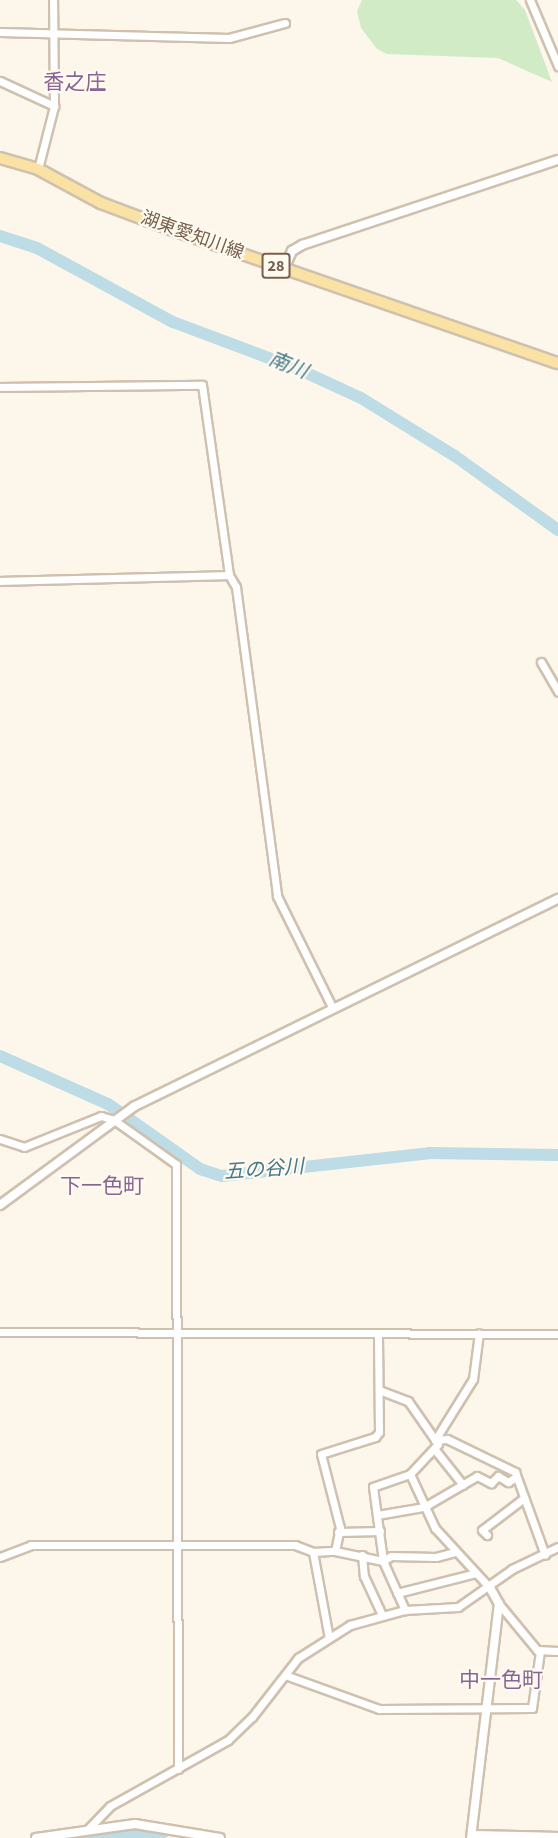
<!DOCTYPE html>
<meta charset="utf-8">
<style>
body{margin:0}
#map{position:relative;width:558px;height:1838px;overflow:hidden;background:#fcf7ea;font-family:"Source Sans 3","Noto Sans JP",sans-serif}
div>[style]{position:absolute}
[style*='--x']{left:calc(var(--x)*1px);top:calc(var(--y)*1px);width:calc(var(--w)*1px);rotate:calc(var(--a)*1deg)}
.green>*{inset:0;background:#d2ebc7}
.river>*{height:12px;margin:-6px;padding:0 6px;transform-origin:6px;border-radius:6px;background:#bddce6}
.roads{filter:drop-shadow(2px 0 #cfc0af) drop-shadow(-2px 0 #cfc0af) drop-shadow(0 2px #cfc0af) drop-shadow(0 -2px #cfc0af)}
.minor>*{height:7px;margin:-3.5px;padding:0 3.5px;transform-origin:3.5px;border-radius:3.5px;background:#fff}
.tertiary>*{height:8px;margin:-4px;padding:0 4px;transform-origin:4px;border-radius:4px;background:#fff}
.primary>*{height:10px;margin:-5px;padding:0 5px;transform-origin:5px;border-radius:5px;background:#f9e2a4}
span{translate:-50% -50%;white-space:nowrap;text-align:center;line-height:1.15;-webkit-text-stroke:4.5px #fffaf0;paint-order:stroke}
.shield-label span{padding:2px 4px;background:#fffaf0;border:2px solid;border-radius:4px;-webkit-text-stroke-width:0}
.shield-label{font-size:16px;color:#77604d;font-weight:700}
.street-label{font-size:18px;color:#77604d}
.water-label{font-size:20px;color:#46788a;font-style:italic}
.quarter-label{font-size:21px;color:#886593}
</style>
<div id="map">
<div class="green">
<i style="clip-path:polygon(362px 0,516px 0,525px 10px,552px 82px,498px 58px,387px 54px,377px 49px,361px 28px,357px 11px)"></i>
</div>
<div class="river">
<i style="--x:0;--y:236;--w:39;--a:18"></i>
<i style="--x:37;--y:248;--w:155;--a:28.6"></i>
<i style="--x:173;--y:322;--w:134;--a:20.6"></i>
<i style="--x:298;--y:369;--w:69;--a:24.7"></i>
<i style="--x:361;--y:398;--w:110;--a:31.7"></i>
<i style="--x:455;--y:456;--w:127;--a:35.7"></i>
<i style="--x:0;--y:1056;--w:118;--a:24"></i>
<i style="--x:108;--y:1104;--w:113;--a:35.2"></i>
<i style="--x:200;--y:1169;--w:23;--a:18"></i>
<i style="--x:222;--y:1176;--w:208;--a:-6.3"></i>
<i style="--x:429;--y:1153;--w:129;--a:0.9"></i>
<i style="--x:81;--y:1838;--w:83;--a:-4.1"></i>
</div>
<div class="roads">
<div class="minor">
<i style="--x:530;--y:0;--w:72;--a:67"></i>
<i style="--x:0;--y:32;--w:229;--a:1.5"></i>
<i style="--x:229;--y:38;--w:58;--a:-15"></i>
<i style="--x:0;--y:81;--w:60;--a:24.8"></i>
<i style="--x:38;--y:169;--w:65;--a:-75.7"></i>
<i style="--x:54;--y:106;--w:106;--a:-90.5"></i>
<i style="--x:0;--y:387;--w:202;--a:-0.6"></i>
<i style="--x:202;--y:385;--w:192;--a:81.9"></i>
<i style="--x:229;--y:575;--w:14;--a:60"></i>
<i style="--x:236;--y:587;--w:312;--a:82.4"></i>
<i style="--x:277;--y:896;--w:124;--a:63.6"></i>
<i style="--x:0;--y:581;--w:229;--a:-1.5"></i>
<i style="--x:541;--y:662;--w:34;--a:60"></i>
<i style="--x:0;--y:1139;--w:25;--a:18"></i>
<i style="--x:24;--y:1147;--w:83;--a:-21.9"></i>
<i style="--x:101;--y:1116;--w:14;--a:17"></i>
<i style="--x:114;--y:1120;--w:76;--a:35.4"></i>
<i style="--x:176;--y:1164;--w:605;--a:89.81"></i>
<i style="--x:0;--y:1332;--w:558;--a:0.21"></i>
<i style="--x:379;--y:1390;--w:31;--a:21"></i>
<i style="--x:408;--y:1401;--w:52;--a:55.1"></i>
<i style="--x:438;--y:1444;--w:41;--a:133"></i>
<i style="--x:410;--y:1474;--w:39;--a:161"></i>
<i style="--x:373;--y:1487;--w:75;--a:82.3"></i>
<i style="--x:383;--y:1561;--w:9;--a:-32"></i>
<i style="--x:391;--y:1556;--w:45;--a:1.3"></i>
<i style="--x:436;--y:1557;--w:20;--a:-15"></i>
<i style="--x:435;--y:1440;--w:12;--a:-5"></i>
<i style="--x:447;--y:1439;--w:76;--a:25.9"></i>
<i style="--x:515;--y:1472;--w:88;--a:70.1"></i>
<i style="--x:435;--y:1440;--w:72;--a:-58.1"></i>
<i style="--x:473;--y:1379;--w:46;--a:-82.6"></i>
<i style="--x:436;--y:1451;--w:43;--a:51.5"></i>
<i style="--x:410;--y:1474;--w:60;--a:65.2"></i>
<i style="--x:435;--y:1528;--w:81;--a:47.5"></i>
<i style="--x:377;--y:1515;--w:48;--a:-9.7"></i>
<i style="--x:424;--y:1507;--w:61;--a:-30.3"></i>
<i style="--x:477;--y:1476;--w:16;--a:27"></i>
<i style="--x:491;--y:1483;--w:10;--a:-45"></i>
<i style="--x:498;--y:1476;--w:12;--a:31"></i>
<i style="--x:508;--y:1482;--w:9;--a:-32"></i>
<i style="--x:338;--y:1532;--w:42;--a:-1.4"></i>
<i style="--x:487;--y:1535;--w:7;--a:-135"></i>
<i style="--x:482;--y:1530;--w:53;--a:-37.3"></i>
<i style="--x:335;--y:1551;--w:49;--a:11.8"></i>
<i style="--x:383;--y:1561;--w:54;--a:65.8"></i>
<i style="--x:313;--y:1552;--w:87;--a:79.5"></i>
<i style="--x:362;--y:1555;--w:21;--a:85"></i>
<i style="--x:364;--y:1576;--w:43;--a:65.2"></i>
<i style="--x:0;--y:1557;--w:33;--a:-21"></i>
<i style="--x:31;--y:1545;--w:264;--a:0"></i>
<i style="--x:295;--y:1545;--w:19;--a:21"></i>
<i style="--x:313;--y:1552;--w:22;--a:-3"></i>
<i style="--x:335;--y:1551;--w:24;--a:-78"></i>
<i style="--x:340;--y:1528;--w:76;--a:-104.4"></i>
<i style="--x:321;--y:1454;--w:57;--a:-17.5"></i>
<i style="--x:375;--y:1437;--w:6;--a:-51"></i>
<i style="--x:379;--y:1432;--w:98;--a:-90.6"></i>
<i style="--x:397;--y:1593;--w:81;--a:-14.2"></i>
<i style="--x:499;--y:1604;--w:60;--a:50.4"></i>
<i style="--x:537;--y:1650;--w:21;--a:3"></i>
<i style="--x:285;--y:1675;--w:100;--a:19.9"></i>
<i style="--x:379;--y:1709;--w:153;--a:-0.4"></i>
<i style="--x:532;--y:1708;--w:58;--a:-82"></i>
<i style="--x:87;--y:1830;--w:33;--a:-46"></i>
<i style="--x:110;--y:1806;--w:135;--a:-29.2"></i>
<i style="--x:228;--y:1740;--w:33;--a:-44"></i>
<i style="--x:252;--y:1717;--w:75;--a:-52.1"></i>
<i style="--x:298;--y:1658;--w:62;--a:-32.4"></i>
<i style="--x:350;--y:1625;--w:57;--a:-15.3"></i>
<i style="--x:405;--y:1610;--w:53;--a:-3.2"></i>
<i style="--x:458;--y:1607;--w:66;--a:-35.1"></i>
<i style="--x:512;--y:1569;--w:51;--a:-25.6"></i>
<i style="--x:472;--y:1834;--w:86;--a:1.3"></i>
</div>
<div class="tertiary">
<i style="--x:284;--y:269;--w:20;--a:-66"></i>
<i style="--x:292;--y:251;--w:12;--a:-31"></i>
<i style="--x:302;--y:245;--w:270;--a:-18.4"></i>
<i style="--x:0;--y:1205;--w:167;--a:-36.3"></i>
<i style="--x:135;--y:1106;--w:471;--a:-26.1"></i>
<i style="--x:36;--y:1838;--w:100;--a:-8"></i>
<i style="--x:135;--y:1824;--w:86;--a:9.4"></i>
<i style="--x:471;--y:1838;--w:236;--a:-83.2"></i>
<i style="--x:499;--y:1604;--w:18;--a:-119"></i>
</div>
<div class="primary">
<i style="--x:0;--y:158;--w:40;--a:16"></i>
<i style="--x:38;--y:169;--w:72;--a:28.4"></i>
<i style="--x:101;--y:203;--w:74;--a:20.6"></i>
<i style="--x:170;--y:229;--w:410;--a:19.1"></i>
</div>
</div>
<div class="shield-label">
<span style="left:276px;top:266px">28</span>
</div>
<div class="street-label">
<span style="left:192px;top:236px;rotate:20deg">湖東愛知川線</span>
</div>
<div class="water-label">
<span style="left:288px;top:366px;rotate:22deg">南川</span>
<span style="left:264px;top:1170px;rotate:-4deg">五の谷川</span>
</div>
<div class="quarter-label">
<span style="left:75px;top:82px">香之庄</span>
<span style="left:102px;top:1186px">下一色町</span>
<span style="left:501px;top:1680px">中一色町</span>
</div>
</div>
